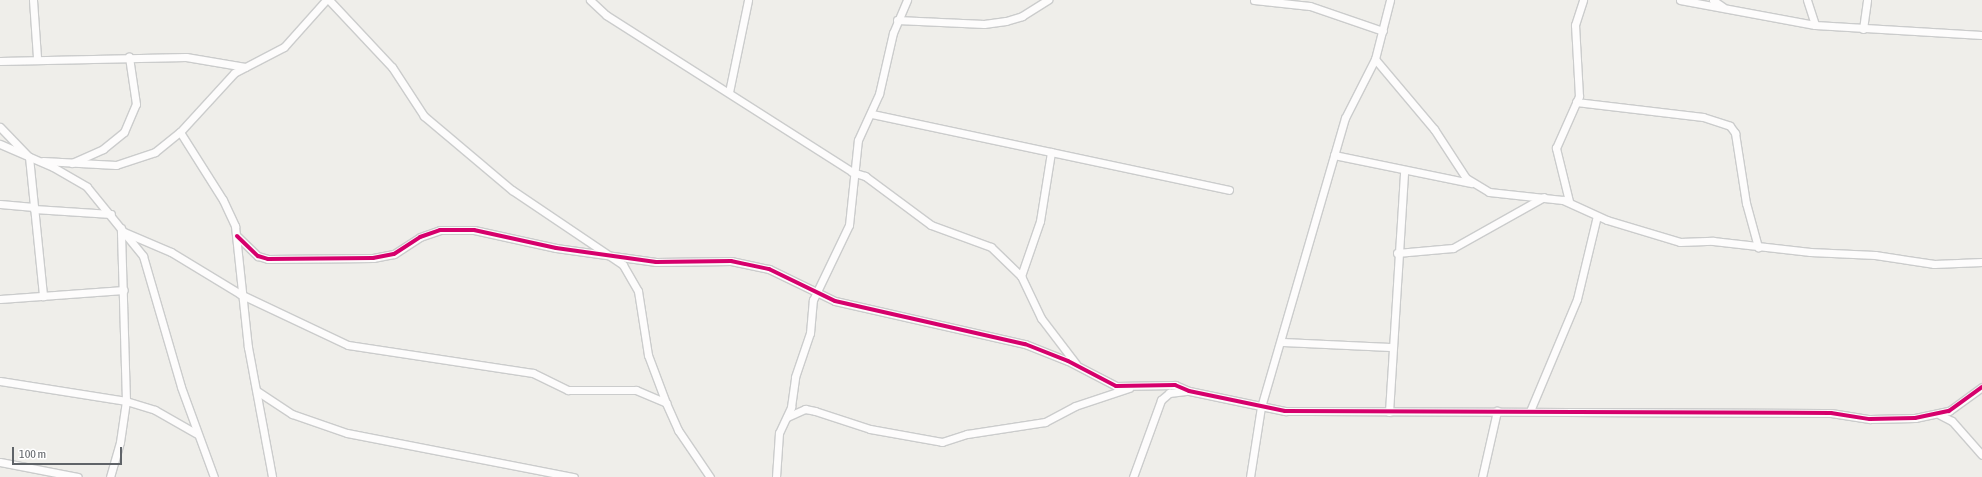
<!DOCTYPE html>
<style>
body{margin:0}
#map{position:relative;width:1982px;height:477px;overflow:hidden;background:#efeeea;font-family:"Asap Condensed",sans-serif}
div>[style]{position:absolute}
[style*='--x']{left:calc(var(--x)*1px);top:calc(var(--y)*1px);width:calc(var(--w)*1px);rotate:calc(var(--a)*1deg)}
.roads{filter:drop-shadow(1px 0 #cbcccc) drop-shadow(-1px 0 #cbcccc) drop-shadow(0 1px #cbcccc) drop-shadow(0 -1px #cbcccc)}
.minor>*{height:7px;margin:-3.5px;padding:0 3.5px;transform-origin:3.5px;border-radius:3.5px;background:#fdfcfc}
.cycleway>*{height:4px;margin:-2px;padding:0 2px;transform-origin:2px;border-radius:2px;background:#d6006c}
span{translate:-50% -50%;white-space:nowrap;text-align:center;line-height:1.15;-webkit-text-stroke:4px #fff;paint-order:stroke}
.scale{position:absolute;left:12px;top:447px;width:110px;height:18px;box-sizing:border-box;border:2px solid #5f6368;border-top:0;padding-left:5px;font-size:12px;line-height:14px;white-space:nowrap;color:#5f6368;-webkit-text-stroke:3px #fff;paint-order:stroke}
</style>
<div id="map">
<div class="roads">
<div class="minor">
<i style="--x:33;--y:0;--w:57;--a:86"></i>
<i style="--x:329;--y:0;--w:92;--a:46.8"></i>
<i style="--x:392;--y:67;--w:59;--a:56.9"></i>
<i style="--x:424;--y:116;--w:115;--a:40.1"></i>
<i style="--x:512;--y:190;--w:134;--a:34"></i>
<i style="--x:623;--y:265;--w:30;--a:60"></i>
<i style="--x:638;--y:291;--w:65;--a:81.1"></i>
<i style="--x:648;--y:355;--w:51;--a:69.4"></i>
<i style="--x:666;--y:403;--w:30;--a:66"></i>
<i style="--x:678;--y:430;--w:57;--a:55.8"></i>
<i style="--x:590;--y:0;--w:22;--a:43"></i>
<i style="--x:606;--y:15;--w:292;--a:32.5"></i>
<i style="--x:852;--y:172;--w:14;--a:17"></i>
<i style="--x:865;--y:176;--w:82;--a:36.6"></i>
<i style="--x:931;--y:225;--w:64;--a:20.1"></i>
<i style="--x:991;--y:247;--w:42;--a:44"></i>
<i style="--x:1021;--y:276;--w:47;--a:64.5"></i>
<i style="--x:1041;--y:318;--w:58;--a:52.7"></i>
<i style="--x:1254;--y:0;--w:56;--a:6.1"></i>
<i style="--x:1310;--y:6;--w:77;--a:18.9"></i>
<i style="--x:1680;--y:0;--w:137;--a:10.5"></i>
<i style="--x:1815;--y:25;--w:167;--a:3.4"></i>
<i style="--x:1713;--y:0;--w:12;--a:35"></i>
<i style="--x:1807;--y:0;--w:26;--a:72"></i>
<i style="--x:897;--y:20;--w:87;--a:2.6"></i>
<i style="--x:984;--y:24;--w:22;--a:-8"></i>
<i style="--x:1006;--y:21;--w:17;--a:-17"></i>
<i style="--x:1022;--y:16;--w:31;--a:-32"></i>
<i style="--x:1863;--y:29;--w:29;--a:-82"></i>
<i style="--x:1375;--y:59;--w:92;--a:49.9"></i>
<i style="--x:1434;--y:129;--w:59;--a:56.9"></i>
<i style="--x:1466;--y:178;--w:27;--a:31"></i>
<i style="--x:1489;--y:192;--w:74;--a:6.2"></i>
<i style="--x:1563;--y:200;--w:48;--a:24.4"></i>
<i style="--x:1607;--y:220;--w:76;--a:16.8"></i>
<i style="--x:1680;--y:242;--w:33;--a:-2"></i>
<i style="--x:1713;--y:241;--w:98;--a:6.5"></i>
<i style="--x:1810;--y:252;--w:65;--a:2.6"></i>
<i style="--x:1875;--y:255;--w:60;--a:8.7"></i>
<i style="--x:1934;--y:264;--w:48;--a:-2.4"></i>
<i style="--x:0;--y:61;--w:186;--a:-1.2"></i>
<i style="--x:186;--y:57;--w:60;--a:9.6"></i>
<i style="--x:729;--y:92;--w:94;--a:-78.3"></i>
<i style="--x:1576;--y:102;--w:128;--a:6.7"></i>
<i style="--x:1703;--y:117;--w:28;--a:18"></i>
<i style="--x:1730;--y:126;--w:9;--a:54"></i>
<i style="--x:1735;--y:133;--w:71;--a:81.1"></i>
<i style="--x:1746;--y:203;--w:46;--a:74.7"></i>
<i style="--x:872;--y:114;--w:365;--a:12"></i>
<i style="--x:0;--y:127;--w:42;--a:46"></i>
<i style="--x:29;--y:157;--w:140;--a:84.2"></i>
<i style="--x:180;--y:132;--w:80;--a:57.7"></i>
<i style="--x:223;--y:200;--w:29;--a:65"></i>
<i style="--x:235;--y:226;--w:122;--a:83.9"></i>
<i style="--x:248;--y:347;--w:132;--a:79.5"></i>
<i style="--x:0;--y:144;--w:58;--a:23.5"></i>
<i style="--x:53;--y:167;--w:39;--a:30"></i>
<i style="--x:87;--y:187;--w:89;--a:50.9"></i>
<i style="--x:143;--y:256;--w:136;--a:73.8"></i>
<i style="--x:181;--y:387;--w:96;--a:69.9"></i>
<i style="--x:1334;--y:155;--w:140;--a:11.6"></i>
<i style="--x:43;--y:161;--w:73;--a:3.1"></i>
<i style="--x:116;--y:165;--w:41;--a:-18.4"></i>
<i style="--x:155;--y:152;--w:32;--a:-39"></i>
<i style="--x:180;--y:132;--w:80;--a:-47.5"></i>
<i style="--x:234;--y:73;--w:56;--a:-27.5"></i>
<i style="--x:284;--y:47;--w:63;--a:-48.2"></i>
<i style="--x:72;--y:163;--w:34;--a:-24"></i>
<i style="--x:103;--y:149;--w:27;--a:-39"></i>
<i style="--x:124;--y:132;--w:30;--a:-67"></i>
<i style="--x:136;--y:104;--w:48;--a:-98.5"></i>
<i style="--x:1569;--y:201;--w:55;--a:-103.8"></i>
<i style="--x:1556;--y:148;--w:57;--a:-66.1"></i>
<i style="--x:1579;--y:96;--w:71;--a:-93.2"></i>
<i style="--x:1575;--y:25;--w:26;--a:-72"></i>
<i style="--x:0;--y:204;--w:34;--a:5"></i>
<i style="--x:34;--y:209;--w:77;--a:3.7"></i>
<i style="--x:124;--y:232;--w:51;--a:23.1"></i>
<i style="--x:171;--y:252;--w:81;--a:31.3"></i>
<i style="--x:240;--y:294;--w:119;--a:25.3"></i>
<i style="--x:348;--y:345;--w:187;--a:8.6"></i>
<i style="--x:533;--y:373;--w:39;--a:26"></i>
<i style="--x:568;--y:390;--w:68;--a:0"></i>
<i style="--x:636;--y:390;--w:33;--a:23"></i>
<i style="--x:237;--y:236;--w:29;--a:44"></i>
<i style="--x:258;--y:256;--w:10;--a:17"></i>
<i style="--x:268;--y:259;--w:105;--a:-0.5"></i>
<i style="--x:373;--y:258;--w:21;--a:-11"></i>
<i style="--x:394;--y:254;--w:31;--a:-33"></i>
<i style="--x:420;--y:237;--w:21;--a:-19"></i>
<i style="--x:440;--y:230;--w:34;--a:0"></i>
<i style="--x:474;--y:230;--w:84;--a:12.4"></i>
<i style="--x:556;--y:248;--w:101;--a:8"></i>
<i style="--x:656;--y:262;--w:75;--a:-0.8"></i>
<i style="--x:731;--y:261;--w:39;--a:12"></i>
<i style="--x:769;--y:269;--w:73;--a:25.9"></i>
<i style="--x:835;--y:301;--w:195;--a:12.8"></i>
<i style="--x:1025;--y:344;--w:46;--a:21.6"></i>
<i style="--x:1068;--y:361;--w:54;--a:27.5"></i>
<i style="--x:1116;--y:386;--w:59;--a:-1"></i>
<i style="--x:1175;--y:385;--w:15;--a:23"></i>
<i style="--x:1189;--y:391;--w:98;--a:11.8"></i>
<i style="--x:1285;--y:411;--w:546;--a:0.21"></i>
<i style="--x:1831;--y:413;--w:39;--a:9"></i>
<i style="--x:1870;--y:419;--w:45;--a:-1.3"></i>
<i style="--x:1915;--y:418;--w:35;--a:-12"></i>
<i style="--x:1949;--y:411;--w:41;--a:-36"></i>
<i style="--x:1397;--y:253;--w:56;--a:-5.1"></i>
<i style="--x:1453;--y:248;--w:104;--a:-29.3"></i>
<i style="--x:1021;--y:276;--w:58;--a:-70.9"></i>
<i style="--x:1040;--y:221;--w:70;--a:-80.9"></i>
<i style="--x:0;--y:299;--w:124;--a:-4.2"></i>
<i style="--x:1281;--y:342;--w:111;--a:2.6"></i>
<i style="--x:0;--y:381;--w:128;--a:9"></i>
<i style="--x:126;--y:401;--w:30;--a:17"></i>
<i style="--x:155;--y:410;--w:48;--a:29.7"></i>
<i style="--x:257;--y:391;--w:42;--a:33.3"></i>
<i style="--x:292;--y:414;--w:58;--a:19.1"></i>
<i style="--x:347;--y:433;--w:231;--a:11"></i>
<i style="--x:1530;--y:411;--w:121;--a:-67.2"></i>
<i style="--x:1577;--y:299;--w:85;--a:-76.5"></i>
<i style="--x:1389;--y:412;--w:241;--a:-86.4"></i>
<i style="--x:1940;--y:415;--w:13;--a:27"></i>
<i style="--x:1952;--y:421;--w:45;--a:48.6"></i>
<i style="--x:787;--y:417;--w:20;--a:-24"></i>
<i style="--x:805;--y:409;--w:10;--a:11"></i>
<i style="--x:815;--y:411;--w:58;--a:18.1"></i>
<i style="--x:870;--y:429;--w:73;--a:10.2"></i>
<i style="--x:942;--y:442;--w:26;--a:-18"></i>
<i style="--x:967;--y:434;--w:79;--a:-8.7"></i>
<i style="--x:1045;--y:422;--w:34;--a:-28"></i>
<i style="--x:1075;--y:406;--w:57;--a:-18.4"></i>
<i style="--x:0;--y:462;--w:79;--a:10.9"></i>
<i style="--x:110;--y:477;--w:36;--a:-74"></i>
<i style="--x:120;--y:442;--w:41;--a:-81.7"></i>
<i style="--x:126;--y:401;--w:173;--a:-91.7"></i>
<i style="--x:776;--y:477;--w:44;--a:-86.1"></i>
<i style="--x:779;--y:433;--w:29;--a:-65"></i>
<i style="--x:791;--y:407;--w:30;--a:-82"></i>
<i style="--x:795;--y:377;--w:46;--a:-71.2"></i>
<i style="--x:810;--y:333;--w:33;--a:-85"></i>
<i style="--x:813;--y:300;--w:83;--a:-64.4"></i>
<i style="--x:849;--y:225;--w:85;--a:-84"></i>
<i style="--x:858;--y:140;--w:51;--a:-65.5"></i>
<i style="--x:879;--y:94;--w:63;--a:-77.1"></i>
<i style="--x:893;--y:33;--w:36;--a:-67"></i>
<i style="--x:1133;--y:477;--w:82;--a:-70"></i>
<i style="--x:1161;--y:400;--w:11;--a:-41"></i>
<i style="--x:1169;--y:393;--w:17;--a:-7"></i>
<i style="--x:1250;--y:477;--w:71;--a:-81.1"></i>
<i style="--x:1261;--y:407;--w:301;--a:-73.8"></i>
<i style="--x:1345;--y:118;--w:66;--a:-63"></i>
<i style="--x:1375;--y:59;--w:61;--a:-75.7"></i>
<i style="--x:1482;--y:477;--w:68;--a:-77.2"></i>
</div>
</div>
<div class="cycleway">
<i style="--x:237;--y:236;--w:29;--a:44"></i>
<i style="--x:258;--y:256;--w:10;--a:17"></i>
<i style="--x:268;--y:259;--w:105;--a:-0.5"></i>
<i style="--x:373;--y:258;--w:21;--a:-11"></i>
<i style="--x:394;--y:254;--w:31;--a:-33"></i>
<i style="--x:420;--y:237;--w:21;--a:-19"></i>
<i style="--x:440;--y:230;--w:34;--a:0"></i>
<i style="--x:474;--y:230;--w:84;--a:12.4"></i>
<i style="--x:556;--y:248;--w:101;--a:8"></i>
<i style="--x:656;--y:262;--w:75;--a:-0.8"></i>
<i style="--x:731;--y:261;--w:39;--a:12"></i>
<i style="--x:769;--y:269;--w:73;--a:25.9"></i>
<i style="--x:835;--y:301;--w:195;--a:12.8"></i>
<i style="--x:1025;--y:344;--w:46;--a:21.6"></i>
<i style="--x:1068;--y:361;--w:54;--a:27.5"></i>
<i style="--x:1116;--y:386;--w:59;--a:-1"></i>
<i style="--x:1175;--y:385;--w:15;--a:23"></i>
<i style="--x:1189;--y:391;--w:98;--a:11.8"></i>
<i style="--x:1285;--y:411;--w:546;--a:0.21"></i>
<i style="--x:1831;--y:413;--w:39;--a:9"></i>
<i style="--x:1870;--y:419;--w:45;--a:-1.3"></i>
<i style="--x:1915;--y:418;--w:35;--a:-12"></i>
<i style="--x:1949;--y:411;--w:41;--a:-36"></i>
</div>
<div class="scale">100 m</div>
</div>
